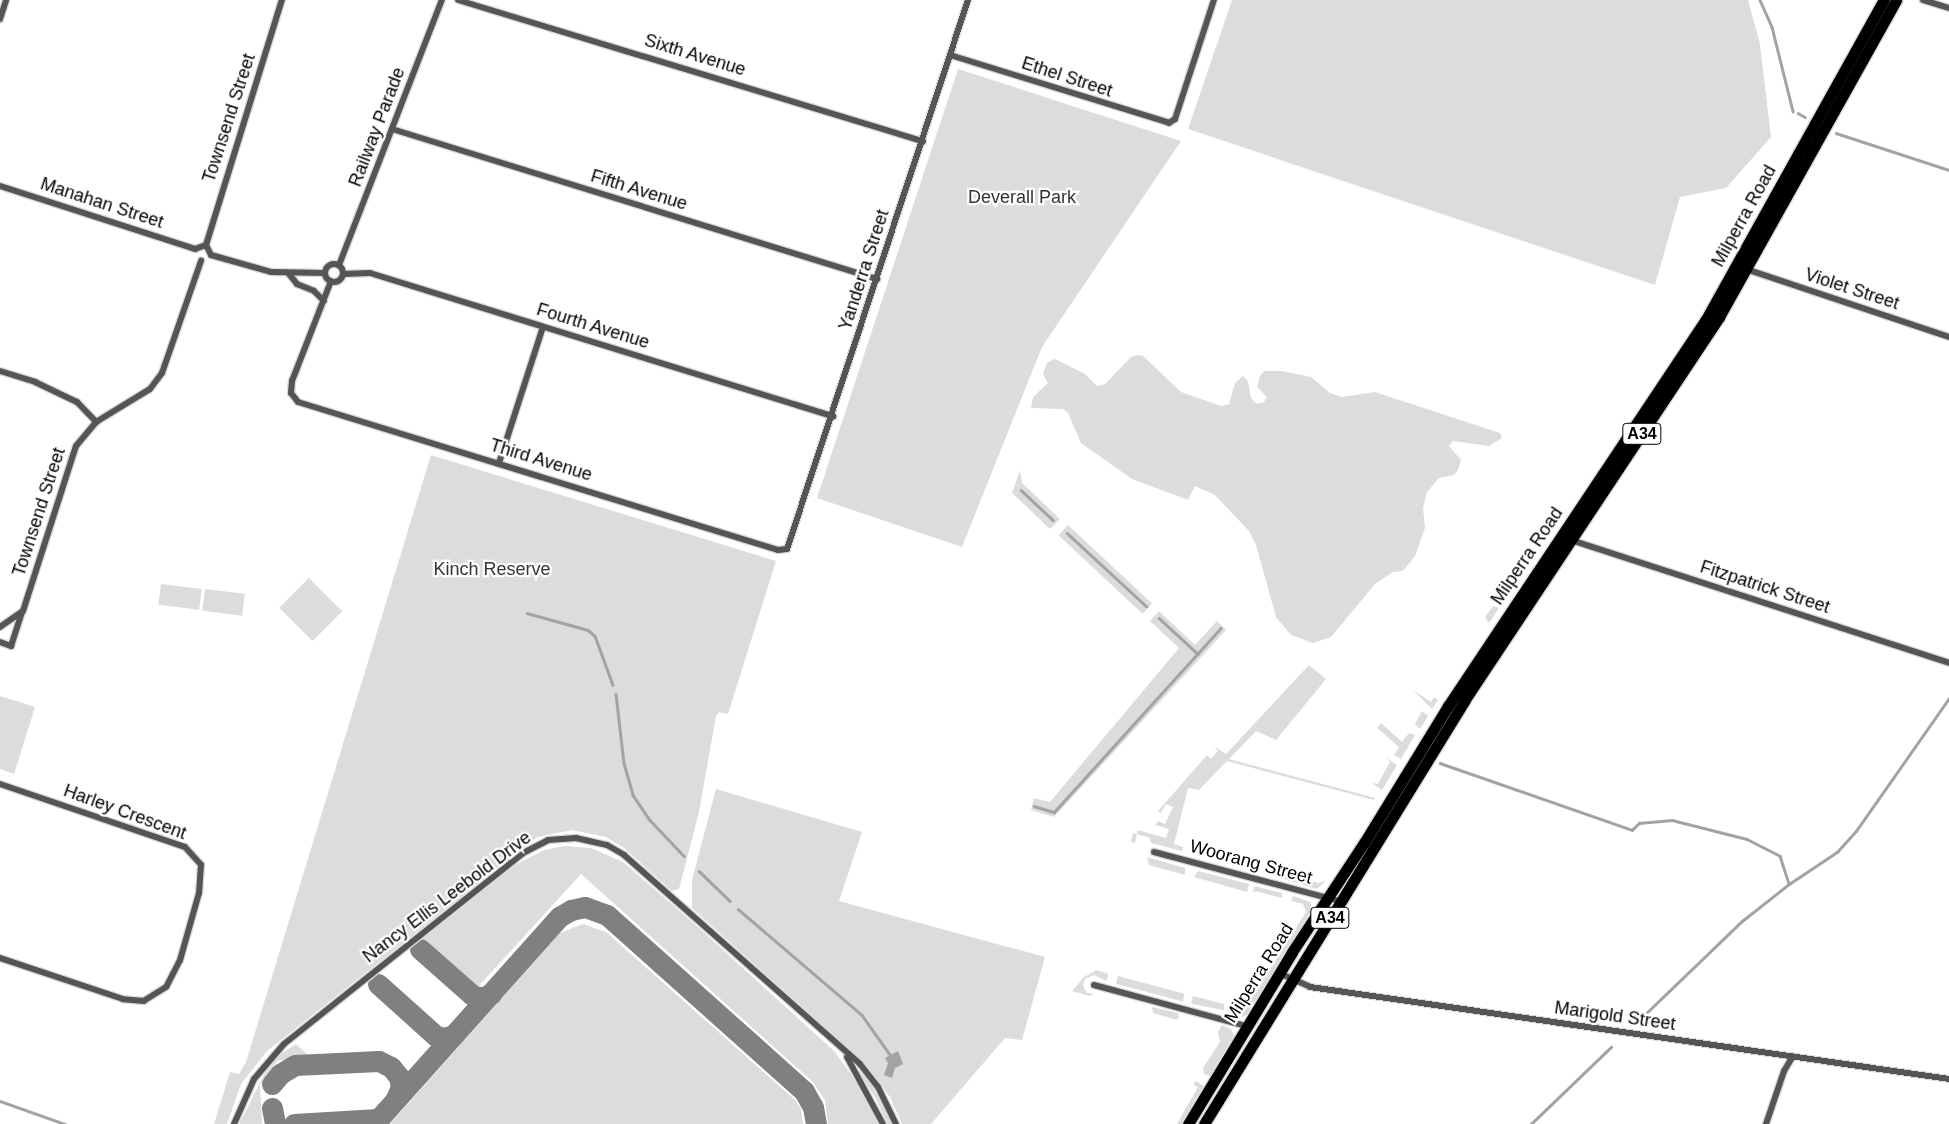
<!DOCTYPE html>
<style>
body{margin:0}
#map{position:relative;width:1949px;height:1124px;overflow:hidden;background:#fff;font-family:Arial,sans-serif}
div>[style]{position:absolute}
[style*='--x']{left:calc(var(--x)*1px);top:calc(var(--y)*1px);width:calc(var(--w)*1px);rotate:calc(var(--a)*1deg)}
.green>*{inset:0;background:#dcdcdc;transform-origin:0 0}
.water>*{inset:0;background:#a3a3a3}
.stream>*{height:2.5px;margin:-1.25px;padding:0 1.25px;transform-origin:1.25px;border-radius:1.25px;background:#a3a3a3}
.taxiway>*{height:21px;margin:-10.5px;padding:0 10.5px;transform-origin:10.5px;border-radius:10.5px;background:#808080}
.roads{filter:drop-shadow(1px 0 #dbdbdb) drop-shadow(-1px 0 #dbdbdb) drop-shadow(0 1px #dbdbdb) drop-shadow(0 -1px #dbdbdb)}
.street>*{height:6px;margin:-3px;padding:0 3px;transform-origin:3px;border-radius:3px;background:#555}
.street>.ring{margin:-3px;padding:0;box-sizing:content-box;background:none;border:6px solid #555;border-radius:50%}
.highway>*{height:11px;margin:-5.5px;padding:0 5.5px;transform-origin:5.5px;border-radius:5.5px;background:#000}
span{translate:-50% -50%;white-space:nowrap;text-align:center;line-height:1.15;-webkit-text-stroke:4.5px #fff;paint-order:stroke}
.shield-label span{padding:1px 4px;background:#fff;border:1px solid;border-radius:4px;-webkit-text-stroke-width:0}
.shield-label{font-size:16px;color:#000;font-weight:700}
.street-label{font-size:18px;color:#000}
.park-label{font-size:18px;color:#333}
</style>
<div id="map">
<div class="green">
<i style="clip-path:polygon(1232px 0,1748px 0,1760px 44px,1771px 137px,1726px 188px,1680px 197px,1655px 285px,1188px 129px)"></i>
<i style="clip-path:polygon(958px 69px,1181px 141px,1042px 347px,962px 547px,817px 498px)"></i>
<i style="clip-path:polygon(1138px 355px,1143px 356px,1181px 392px,1221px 406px,1229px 404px,1235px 383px,1243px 376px,1248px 381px,1251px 398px,1257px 404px,1264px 402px,1267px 397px,1257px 387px,1260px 376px,1264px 371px,1282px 371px,1311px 377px,1330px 393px,1342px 397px,1375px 392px,1500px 433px,1502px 438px,1489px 446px,1453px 441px,1449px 446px,1461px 460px,1458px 470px,1454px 475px,1439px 478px,1427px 492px,1423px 508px,1425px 528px,1415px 556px,1403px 571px,1393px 572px,1375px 584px,1331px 637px,1313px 643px,1291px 635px,1276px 617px,1256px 545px,1249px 531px,1215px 495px,1195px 486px,1188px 500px,1132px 479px,1081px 443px,1068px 413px,1063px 409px,1031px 408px,1033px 397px,1048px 383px,1043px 374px,1047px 363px,1055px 359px,1085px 374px,1097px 386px,1105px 384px,1131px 357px)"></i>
<i style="clip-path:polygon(431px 455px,776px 561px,728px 714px,719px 712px,716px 716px,699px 812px,679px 889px,672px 891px,624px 848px,606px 837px,572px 830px,537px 837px,267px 1051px,241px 1084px,227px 1124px,214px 1124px,230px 1072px,239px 1074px,246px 1062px)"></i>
<i style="clip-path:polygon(1020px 470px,1022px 483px,1060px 519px,1050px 529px,1012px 493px)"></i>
<i style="left:1068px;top:525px;width:115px;height:14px;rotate:43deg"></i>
<i style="left:309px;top:578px;width:47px;height:42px;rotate:45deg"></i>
<i style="left:161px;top:584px;width:41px;height:21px;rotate:7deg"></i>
<i style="left:205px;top:589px;width:40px;height:22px;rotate:7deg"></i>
<i style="clip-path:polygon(1493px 606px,1499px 608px,1489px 623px,1485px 617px)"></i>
<i style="clip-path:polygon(1159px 611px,1195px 645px,1217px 621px,1226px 630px,1054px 817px,1031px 810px,1034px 798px,1050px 802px,1179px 648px,1150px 621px)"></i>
<i style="clip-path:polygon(1309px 665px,1326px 679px,1276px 740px,1256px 731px,1229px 759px,1375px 798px,1374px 800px,1227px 761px,1199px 790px,1188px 788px,1174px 844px,1183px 847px,1182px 851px,1151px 843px,1150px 838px,1137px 834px,1135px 843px,1131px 842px,1133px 833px,1137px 834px,1138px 830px,1166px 838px,1169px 829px,1155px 825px,1158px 821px,1165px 824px,1173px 807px,1166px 804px,1161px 813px,1158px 811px,1207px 755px,1211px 759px,1218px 751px,1214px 746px,1226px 754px)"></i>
<i style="clip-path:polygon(1413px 690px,1431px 702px,1434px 697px,1438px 700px,1432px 709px)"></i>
<i style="clip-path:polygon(0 696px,35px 707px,14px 774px,0 769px)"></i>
<i style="clip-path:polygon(1422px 711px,1428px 716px,1420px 729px,1415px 724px)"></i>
<i style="clip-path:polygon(1381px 723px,1402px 742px,1409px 733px,1415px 735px,1401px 759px,1394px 755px,1399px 747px,1377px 728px)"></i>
<i style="clip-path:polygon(1387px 758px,1397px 765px,1382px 790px,1372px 783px,1378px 784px,1390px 762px)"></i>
<i style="clip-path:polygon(716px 789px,862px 832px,839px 901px,1045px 957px,1022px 1040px,1005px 1038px,931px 1124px,902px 1124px,890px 1097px,865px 1064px,692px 908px,692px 880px)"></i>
<i style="clip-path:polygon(565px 846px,591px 848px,623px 862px,689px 919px,834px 1051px,859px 1085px,878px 1124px,828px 1124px,825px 1100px,813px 1082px,581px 874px,475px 990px,470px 989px,418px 942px,515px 865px,544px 850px)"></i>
<i style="clip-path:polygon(1147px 857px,1185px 868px,1185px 875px,1149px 865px)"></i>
<i style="clip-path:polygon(1198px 871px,1249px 884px,1247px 892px,1194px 877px)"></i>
<i style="clip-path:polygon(1284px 874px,1318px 883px,1326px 881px,1317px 889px,1284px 879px)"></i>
<i style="clip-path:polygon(1254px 886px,1282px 893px,1282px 898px,1255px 891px,1253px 893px)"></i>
<i style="clip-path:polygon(1293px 896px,1311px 902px,1311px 912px,1249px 1013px,1243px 1017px,1230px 1014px,1231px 1009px,1245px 1009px,1306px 912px,1303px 904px,1291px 901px)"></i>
<i style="clip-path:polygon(583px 924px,606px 932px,795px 1100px,801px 1109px,803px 1124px,390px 1124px,560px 933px)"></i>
<i style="clip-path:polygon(1097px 970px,1108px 974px,1108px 977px,1106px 981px,1094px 975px,1085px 979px,1083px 986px,1087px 993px,1093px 993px,1090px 996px,1072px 991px,1084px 977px)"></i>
<i style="left:1118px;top:976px;width:69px;height:8px;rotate:15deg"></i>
<i style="clip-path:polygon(1193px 996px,1224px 1004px,1224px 1010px,1191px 1004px)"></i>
<i style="clip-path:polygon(1152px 1007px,1178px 1013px,1179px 1017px,1177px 1020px,1153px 1013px)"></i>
<i style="clip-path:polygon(1222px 1025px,1231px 1029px,1234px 1036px,1210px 1076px,1204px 1074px,1203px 1068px,1220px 1042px,1218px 1032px)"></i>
<i style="clip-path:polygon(296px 1044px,308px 1055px,302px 1060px,278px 1060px,260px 1085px,262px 1124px,239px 1124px,264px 1075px,281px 1054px)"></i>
<i style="clip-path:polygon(854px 1065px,871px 1083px,893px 1124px,887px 1124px,876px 1099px)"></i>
<i style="clip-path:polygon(1196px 1081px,1204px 1086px,1182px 1124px,1177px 1124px,1198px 1087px,1193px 1085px)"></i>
</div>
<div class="water">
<i style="clip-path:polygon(898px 1051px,903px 1064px,895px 1068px,892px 1078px,884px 1075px,888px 1063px,885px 1058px)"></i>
</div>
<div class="stream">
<i style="--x:1760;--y:0;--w:30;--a:66"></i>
<i style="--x:1772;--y:27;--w:87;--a:76"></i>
<i style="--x:1798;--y:113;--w:8;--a:30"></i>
<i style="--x:1836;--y:133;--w:119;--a:18.1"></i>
<i style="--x:1021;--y:490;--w:44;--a:43.2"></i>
<i style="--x:1067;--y:533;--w:108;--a:42.7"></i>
<i style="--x:527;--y:613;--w:63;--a:15.6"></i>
<i style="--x:588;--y:630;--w:9;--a:41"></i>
<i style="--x:595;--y:636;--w:52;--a:69.8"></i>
<i style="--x:1159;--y:618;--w:53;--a:42.7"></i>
<i style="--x:616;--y:694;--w:69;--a:83.4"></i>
<i style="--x:624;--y:763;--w:33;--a:74"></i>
<i style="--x:633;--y:795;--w:29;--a:56"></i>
<i style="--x:649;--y:819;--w:51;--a:46.6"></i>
<i style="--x:1440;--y:763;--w:203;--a:19.2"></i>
<i style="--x:1632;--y:830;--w:10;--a:-45"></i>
<i style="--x:1639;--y:823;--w:33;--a:-5"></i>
<i style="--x:1672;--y:820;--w:77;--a:14.2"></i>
<i style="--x:1747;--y:839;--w:37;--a:27"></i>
<i style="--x:1780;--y:856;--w:29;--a:72"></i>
<i style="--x:1034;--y:806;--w:21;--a:17"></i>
<i style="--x:1054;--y:812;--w:248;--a:-47.8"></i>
<i style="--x:699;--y:871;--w:43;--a:44.1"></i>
<i style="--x:738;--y:909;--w:163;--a:40.5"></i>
<i style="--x:862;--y:1015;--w:50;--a:54.7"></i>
<i style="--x:1637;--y:1022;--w:146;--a:-43.9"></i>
<i style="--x:1742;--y:921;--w:60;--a:-38.2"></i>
<i style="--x:1789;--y:884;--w:58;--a:-33.7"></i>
<i style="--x:1837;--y:852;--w:28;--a:-48"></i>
<i style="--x:1856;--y:831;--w:162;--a:-55"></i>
<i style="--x:0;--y:1101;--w:69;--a:19.5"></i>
<i style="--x:1531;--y:1124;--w:111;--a:-43.9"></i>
</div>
<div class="taxiway">
<i style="--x:420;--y:949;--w:69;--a:41.5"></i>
<i style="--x:472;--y:995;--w:9;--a:18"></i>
<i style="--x:481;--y:998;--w:11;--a:-22"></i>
<i style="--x:378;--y:984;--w:78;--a:41.9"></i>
<i style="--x:436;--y:1036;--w:8;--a:14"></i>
<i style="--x:444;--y:1038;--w:10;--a:-17"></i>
<i style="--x:272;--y:1084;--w:13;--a:-51"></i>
<i style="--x:280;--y:1074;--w:17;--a:-31"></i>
<i style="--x:295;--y:1065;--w:84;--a:-2.7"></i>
<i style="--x:379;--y:1061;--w:13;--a:27"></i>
<i style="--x:391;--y:1067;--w:13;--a:51"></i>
<i style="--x:399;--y:1077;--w:10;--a:79"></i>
<i style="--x:401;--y:1087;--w:13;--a:113"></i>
<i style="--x:272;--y:1108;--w:16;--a:79"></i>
<i style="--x:294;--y:1124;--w:84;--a:-3.4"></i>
<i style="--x:374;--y:1124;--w:278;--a:-48.2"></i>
<i style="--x:559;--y:917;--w:14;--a:-30"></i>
<i style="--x:571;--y:910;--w:14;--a:-12"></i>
<i style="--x:585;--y:907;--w:23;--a:20"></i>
<i style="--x:607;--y:915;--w:264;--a:41.8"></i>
<i style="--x:804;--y:1091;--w:18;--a:61"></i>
<i style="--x:813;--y:1107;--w:17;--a:80"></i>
</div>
<div class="roads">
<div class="street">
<i style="--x:458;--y:0;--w:486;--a:16.9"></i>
<i style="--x:1923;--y:0;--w:27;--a:17"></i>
<i style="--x:0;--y:19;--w:20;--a:-72"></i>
<i style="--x:950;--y:55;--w:229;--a:17.2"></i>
<i style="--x:1169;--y:123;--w:7;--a:-34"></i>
<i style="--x:1175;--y:119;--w:125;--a:-71.9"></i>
<i style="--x:392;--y:129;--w:508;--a:17.19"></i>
<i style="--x:0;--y:186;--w:205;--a:17.9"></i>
<i style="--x:206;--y:245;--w:257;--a:-72.8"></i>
<i style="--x:195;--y:249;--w:12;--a:-20"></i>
<i style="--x:206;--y:245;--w:11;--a:63"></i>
<i style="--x:211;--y:255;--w:62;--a:15.8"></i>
<i style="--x:271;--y:272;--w:54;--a:1.1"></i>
<i class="ring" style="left:325px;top:264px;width:12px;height:12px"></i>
<i style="--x:339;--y:265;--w:284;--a:-68.8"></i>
<i style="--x:1746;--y:269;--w:214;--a:18.5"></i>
<i style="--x:289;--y:274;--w:13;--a:51"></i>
<i style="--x:297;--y:284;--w:18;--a:22"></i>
<i style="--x:314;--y:291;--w:14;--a:45"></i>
<i style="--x:343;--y:274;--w:27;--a:-2"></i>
<i style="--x:370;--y:273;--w:485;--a:17.2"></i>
<i style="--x:331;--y:281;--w:107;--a:111.3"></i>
<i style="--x:292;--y:381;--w:12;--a:95"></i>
<i style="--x:291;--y:393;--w:11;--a:52"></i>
<i style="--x:298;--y:402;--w:502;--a:17.14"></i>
<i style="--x:778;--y:550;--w:9;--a:-6"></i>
<i style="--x:787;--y:549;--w:578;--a:-71.75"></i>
<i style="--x:0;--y:371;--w:37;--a:17"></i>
<i style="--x:35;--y:382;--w:47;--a:25.5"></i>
<i style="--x:77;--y:402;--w:28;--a:46"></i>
<i style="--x:499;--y:463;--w:143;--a:-72.1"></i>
<i style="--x:1571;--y:540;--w:398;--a:18"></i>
<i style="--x:0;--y:627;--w:28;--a:-35"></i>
<i style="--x:23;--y:611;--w:173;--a:-72.2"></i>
<i style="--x:76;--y:446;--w:31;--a:-50"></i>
<i style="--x:96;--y:422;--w:63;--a:-31.4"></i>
<i style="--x:150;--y:389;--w:20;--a:-53"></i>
<i style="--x:162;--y:373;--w:119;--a:-70.8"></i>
<i style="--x:0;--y:642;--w:12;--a:20"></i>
<i style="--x:11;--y:646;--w:36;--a:-72"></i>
<i style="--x:0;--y:784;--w:195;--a:18.8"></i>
<i style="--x:185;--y:847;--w:24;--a:48"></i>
<i style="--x:201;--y:865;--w:28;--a:94"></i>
<i style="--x:199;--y:893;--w:70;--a:105.8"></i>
<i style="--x:180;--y:960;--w:30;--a:117"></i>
<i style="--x:166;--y:987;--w:26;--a:148"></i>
<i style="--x:144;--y:1001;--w:21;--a:-175"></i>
<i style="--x:123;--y:999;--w:130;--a:-161.6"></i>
<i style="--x:1154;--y:852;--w:192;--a:14.8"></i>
<i style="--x:1279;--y:973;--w:34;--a:24"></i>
<i style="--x:1310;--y:987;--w:646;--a:8.19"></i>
<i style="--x:1094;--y:985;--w:157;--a:15.1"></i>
<i style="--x:847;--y:1057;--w:76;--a:61.8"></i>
<i style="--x:234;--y:1124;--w:49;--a:-66"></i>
<i style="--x:254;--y:1079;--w:46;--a:-49.4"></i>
<i style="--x:284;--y:1044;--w:306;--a:-38.6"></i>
<i style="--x:523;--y:853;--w:28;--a:-27"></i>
<i style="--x:548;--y:840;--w:28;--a:-4"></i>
<i style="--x:576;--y:838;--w:32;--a:13"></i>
<i style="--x:607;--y:845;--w:20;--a:30"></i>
<i style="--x:624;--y:855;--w:315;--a:41.5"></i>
<i style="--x:860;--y:1064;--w:29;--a:52"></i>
<i style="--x:878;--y:1087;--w:41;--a:64.1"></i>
<i style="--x:1766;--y:1124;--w:56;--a:-71.2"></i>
<i style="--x:1784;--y:1071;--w:17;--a:-59"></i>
</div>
<div class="highway">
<i style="--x:1188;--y:1124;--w:201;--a:-58.8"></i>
<i style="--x:1292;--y:952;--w:131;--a:-56.6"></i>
<i style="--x:1364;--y:843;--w:161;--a:-58.5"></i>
<i style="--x:1448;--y:706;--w:463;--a:-56.3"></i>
<i style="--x:1705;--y:321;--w:368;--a:-60.9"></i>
<i style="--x:1204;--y:1124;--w:497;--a:-58.4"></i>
<i style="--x:1464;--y:701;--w:461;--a:-56.4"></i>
<i style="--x:1719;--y:317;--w:363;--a:-60.8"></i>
</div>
</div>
<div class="shield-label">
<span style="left:1642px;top:434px">A34</span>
<span style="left:1330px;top:918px">A34</span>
</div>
<div class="street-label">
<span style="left:695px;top:55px;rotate:17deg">Sixth Avenue</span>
<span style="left:1067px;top:77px;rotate:18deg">Ethel Street</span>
<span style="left:229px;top:118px;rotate:-72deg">Townsend Street</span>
<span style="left:377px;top:127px;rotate:-69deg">Railway Parade</span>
<span style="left:639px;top:190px;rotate:17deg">Fifth Avenue</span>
<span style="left:102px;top:203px;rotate:18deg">Manahan Street</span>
<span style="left:1744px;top:216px;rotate:-61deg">Milperra Road</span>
<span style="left:864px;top:270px;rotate:-72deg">Yanderra Street</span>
<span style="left:1852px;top:289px;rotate:18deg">Violet Street</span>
<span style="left:593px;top:326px;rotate:17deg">Fourth Avenue</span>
<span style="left:541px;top:460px;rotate:17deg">Third Avenue</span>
<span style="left:39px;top:512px;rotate:-72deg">Townsend Street</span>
<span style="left:1527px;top:556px;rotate:-56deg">Milperra Road</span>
<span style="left:1765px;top:587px;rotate:18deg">Fitzpatrick Street</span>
<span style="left:125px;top:812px;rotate:20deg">Harley Crescent</span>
<span style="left:1251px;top:862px;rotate:15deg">Woorang Street</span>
<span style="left:447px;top:897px;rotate:-37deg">Nancy Ellis Leebold Drive</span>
<span style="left:1259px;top:973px;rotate:-58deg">Milperra Road</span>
<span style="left:1615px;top:1016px;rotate:8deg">Marigold Street</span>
</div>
<div class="park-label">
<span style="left:1022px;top:197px">Deverall Park</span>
<span style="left:492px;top:569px">Kinch Reserve</span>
</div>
</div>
